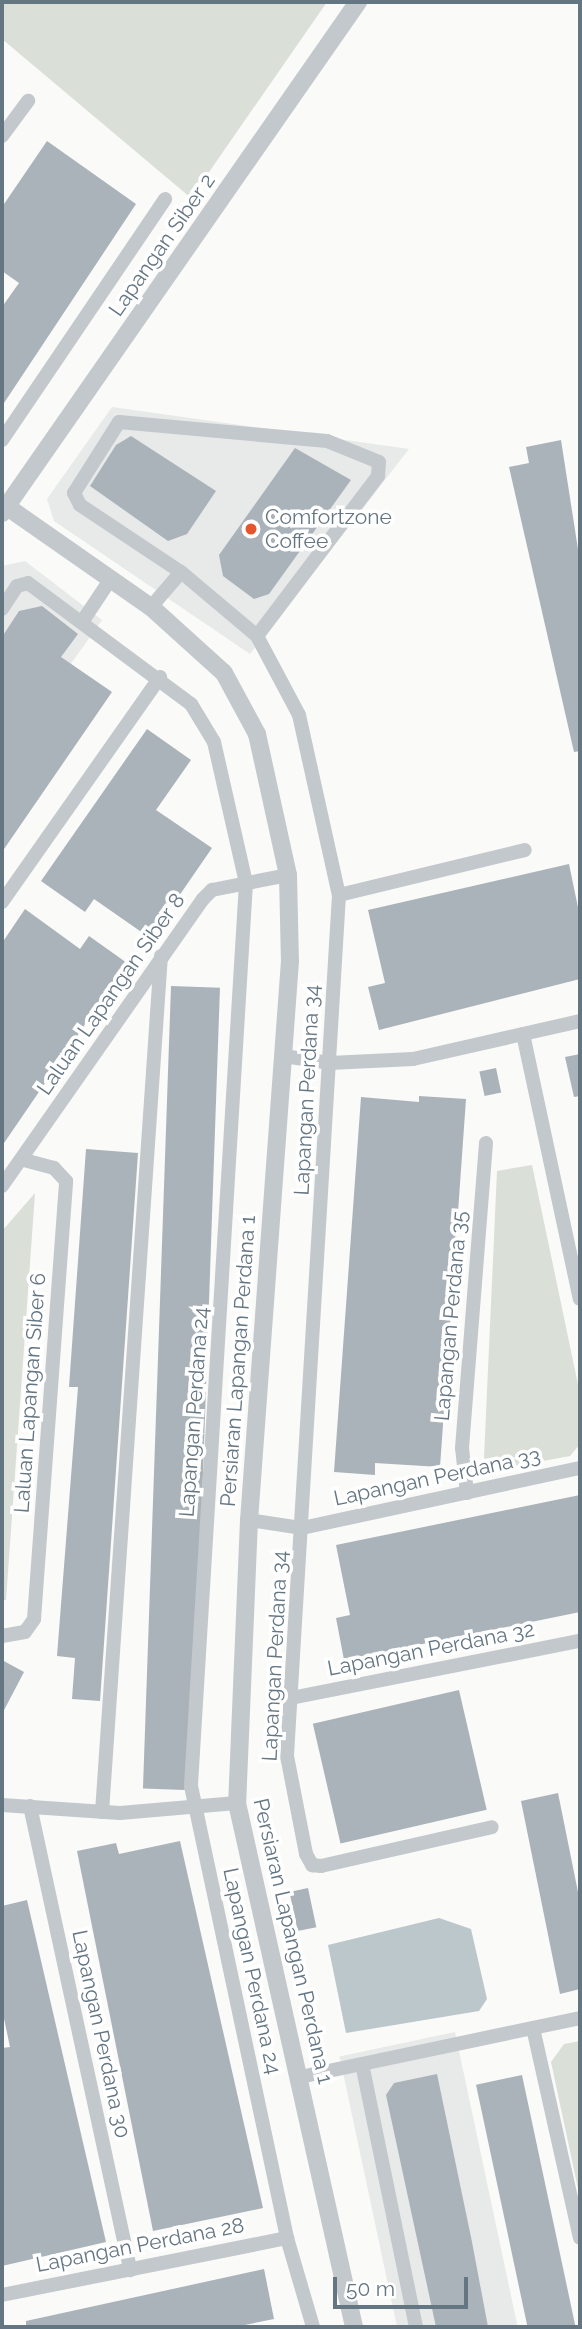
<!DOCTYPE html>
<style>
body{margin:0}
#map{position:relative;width:582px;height:2329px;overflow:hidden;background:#fafaf8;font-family:Raleway,sans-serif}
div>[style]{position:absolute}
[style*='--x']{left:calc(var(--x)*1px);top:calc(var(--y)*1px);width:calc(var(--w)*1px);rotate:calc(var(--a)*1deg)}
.built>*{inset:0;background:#e8e9e9;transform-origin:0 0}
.green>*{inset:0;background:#dadfd7}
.water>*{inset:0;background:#bbc7cb}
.building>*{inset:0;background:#aab3b9;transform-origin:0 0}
.minor>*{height:14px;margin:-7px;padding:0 7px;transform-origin:7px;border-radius:7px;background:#c3c8cc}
.tertiary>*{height:18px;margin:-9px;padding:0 9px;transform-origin:9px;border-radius:9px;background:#c3c8cc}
.dots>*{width:19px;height:19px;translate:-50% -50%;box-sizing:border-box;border:4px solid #fff;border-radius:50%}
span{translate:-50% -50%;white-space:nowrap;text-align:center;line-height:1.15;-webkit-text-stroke:7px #fff;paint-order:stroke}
.street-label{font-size:21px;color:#657683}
.poi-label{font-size:21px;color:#657683}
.left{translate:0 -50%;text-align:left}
.frame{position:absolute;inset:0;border:4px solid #657683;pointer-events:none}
.scale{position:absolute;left:333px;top:2277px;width:135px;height:32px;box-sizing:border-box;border:4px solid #657683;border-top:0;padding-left:9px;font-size:21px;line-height:24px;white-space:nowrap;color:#657683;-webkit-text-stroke:5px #fff;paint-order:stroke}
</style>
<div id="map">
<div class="built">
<i style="clip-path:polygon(112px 407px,409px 449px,250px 654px,54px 521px,47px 499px)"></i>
<i style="clip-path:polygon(25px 561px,102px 620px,2px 761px,2px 566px)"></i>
<i style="left:455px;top:2032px;width:301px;height:118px;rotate:78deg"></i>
</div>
<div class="green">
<i style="clip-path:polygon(2px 2px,327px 2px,191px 198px,2px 39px)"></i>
<i style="clip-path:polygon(532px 1165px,580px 1394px,580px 1444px,570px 1456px,500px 1469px,484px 1458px,497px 1171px)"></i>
<i style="clip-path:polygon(35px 1193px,6px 1600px,2px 1600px,2px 1231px)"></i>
<i style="clip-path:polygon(580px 2041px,580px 2198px,551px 2062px,564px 2044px)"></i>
</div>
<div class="water">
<i style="clip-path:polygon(439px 1918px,471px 1929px,487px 1999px,479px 2011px,346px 2033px,328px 1945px)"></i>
</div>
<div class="building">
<i style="clip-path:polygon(47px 141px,136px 204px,2px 406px,2px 307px,19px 283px,2px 271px,2px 207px)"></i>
<i style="clip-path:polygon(131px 436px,216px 491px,187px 534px,168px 541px,90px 486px,116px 445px)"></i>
<i style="clip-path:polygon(561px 440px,580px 562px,580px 751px,574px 752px,509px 467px,529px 463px,526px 447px)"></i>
<i style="clip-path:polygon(295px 448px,351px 480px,269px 594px,254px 599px,223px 576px,219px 555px)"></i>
<i style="clip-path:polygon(42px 606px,78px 634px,61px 657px,112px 692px,2px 852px,2px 637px,19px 611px)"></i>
<i style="clip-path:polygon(147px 729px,191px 760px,156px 810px,212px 848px,150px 938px,94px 899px,85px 912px,41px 881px)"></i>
<i style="clip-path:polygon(569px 864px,580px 917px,580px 979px,379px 1030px,368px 987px,385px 983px,368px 910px)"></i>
<i style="clip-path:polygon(25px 909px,80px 949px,89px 936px,127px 963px,2px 1146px,2px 943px)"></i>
<i style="left:171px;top:986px;width:49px;height:803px;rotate:2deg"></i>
<i style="clip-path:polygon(580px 1054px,580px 1096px,574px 1097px,565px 1057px)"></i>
<i style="left:496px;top:1068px;width:25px;height:17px;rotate:78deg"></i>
<i style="clip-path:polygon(419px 1096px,466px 1099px,440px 1467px,375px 1463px,375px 1475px,334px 1472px,361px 1097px,419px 1102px)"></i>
<i style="clip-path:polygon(86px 1149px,138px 1153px,100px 1701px,72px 1699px,75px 1658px,57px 1656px,78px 1387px,69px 1387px)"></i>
<i style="clip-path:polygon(580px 1495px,580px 1612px,344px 1660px,336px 1618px,350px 1615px,336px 1545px)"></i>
<i style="clip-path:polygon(2px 1660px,24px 1672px,2px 1714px)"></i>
<i style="left:459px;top:1690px;width:123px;height:150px;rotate:77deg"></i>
<i style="clip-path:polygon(558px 1793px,580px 1902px,580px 1989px,560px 1994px,521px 1801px)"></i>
<i style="clip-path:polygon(180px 1841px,263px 2208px,153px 2231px,77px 1851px,116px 1843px,119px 1854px)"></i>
<i style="left:308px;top:1888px;width:40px;height:19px;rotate:78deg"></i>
<i style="clip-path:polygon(27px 1900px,106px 2242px,2px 2266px,2px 2048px,10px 2047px,2px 2009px,2px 1906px)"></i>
<i style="clip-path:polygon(437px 2074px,472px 2242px,488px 2327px,436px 2327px,386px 2095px,394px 2083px)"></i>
<i style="left:522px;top:2075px;width:257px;height:47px;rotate:78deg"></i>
<i style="clip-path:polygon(264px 2269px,274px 2319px,235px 2327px,26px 2327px,26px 2321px)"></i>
</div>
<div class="minor">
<i style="--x:2;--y:136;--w:44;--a:-53.4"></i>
<i style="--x:2;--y:440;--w:291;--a:-55.9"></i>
<i style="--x:151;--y:607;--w:46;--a:-49.4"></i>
<i style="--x:2;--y:609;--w:27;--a:-57"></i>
<i style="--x:17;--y:586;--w:11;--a:-15"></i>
<i style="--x:28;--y:583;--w:203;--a:36.6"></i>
<i style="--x:191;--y:704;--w:44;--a:58.8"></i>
<i style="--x:214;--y:742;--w:145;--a:77.2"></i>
<i style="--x:246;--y:883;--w:905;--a:93.49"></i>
<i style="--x:191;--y:1786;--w:462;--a:78"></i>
<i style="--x:287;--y:2238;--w:93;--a:73.7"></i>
<i style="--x:82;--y:622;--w:50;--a:-56.3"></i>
<i style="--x:257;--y:636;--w:201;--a:-52.9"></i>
<i style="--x:378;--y:476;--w:14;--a:-86"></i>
<i style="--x:379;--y:462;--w:56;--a:-158"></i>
<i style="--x:327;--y:441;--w:209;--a:-174.8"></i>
<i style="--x:119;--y:422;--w:84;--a:122.4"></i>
<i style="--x:74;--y:493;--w:13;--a:63"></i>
<i style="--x:80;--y:505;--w:121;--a:33.6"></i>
<i style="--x:181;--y:572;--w:99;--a:40.1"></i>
<i style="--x:257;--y:636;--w:89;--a:62"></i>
<i style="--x:299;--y:715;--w:184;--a:77.5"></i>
<i style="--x:339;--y:895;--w:863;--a:93.46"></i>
<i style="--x:287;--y:1756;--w:100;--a:79"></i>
<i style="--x:306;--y:1854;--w:13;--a:61"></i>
<i style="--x:312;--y:1865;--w:9;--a:6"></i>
<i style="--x:321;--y:1866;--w:175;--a:-12.8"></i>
<i style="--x:339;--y:895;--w:191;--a:-13.6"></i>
<i style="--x:2;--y:902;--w:275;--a:-54.9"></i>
<i style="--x:523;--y:1034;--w:271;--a:77.9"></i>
<i style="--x:284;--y:1056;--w:47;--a:8.7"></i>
<i style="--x:330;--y:1063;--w:83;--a:-2.8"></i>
<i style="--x:413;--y:1059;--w:171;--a:-12.8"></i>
<i style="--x:2;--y:1186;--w:350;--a:-55"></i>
<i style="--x:203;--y:899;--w:13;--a:-45"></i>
<i style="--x:212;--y:890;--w:77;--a:-11.2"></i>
<i style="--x:467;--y:1493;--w:45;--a:-96.3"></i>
<i style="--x:462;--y:1448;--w:306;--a:-85.5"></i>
<i style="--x:249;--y:1520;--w:54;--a:8.6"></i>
<i style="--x:302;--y:1528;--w:284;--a:-12.2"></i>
<i style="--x:2;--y:1636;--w:23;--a:-10"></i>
<i style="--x:25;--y:1632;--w:16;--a:-55"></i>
<i style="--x:34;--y:1619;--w:439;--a:-85.8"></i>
<i style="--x:66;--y:1181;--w:18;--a:-133"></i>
<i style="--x:54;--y:1168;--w:34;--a:-165"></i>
<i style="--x:291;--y:1698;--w:295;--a:-11.2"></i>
<i style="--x:2;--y:1805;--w:118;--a:3.9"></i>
<i style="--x:120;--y:1813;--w:117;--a:-4.9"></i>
<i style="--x:30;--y:1806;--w:475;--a:77.8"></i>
<i style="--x:102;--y:1812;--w:858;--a:-86.06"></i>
<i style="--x:533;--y:2028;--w:215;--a:77.4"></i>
<i style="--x:362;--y:2064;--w:268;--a:78.4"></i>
<i style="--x:300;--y:2077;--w:286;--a:-11.9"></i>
<i style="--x:2;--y:2295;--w:291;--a:-11.3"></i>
</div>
<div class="tertiary">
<i style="--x:6;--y:506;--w:177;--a:34.9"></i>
<i style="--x:151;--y:607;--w:98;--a:42.1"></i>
<i style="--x:224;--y:673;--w:69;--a:61.6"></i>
<i style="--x:257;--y:734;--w:144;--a:77.6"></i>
<i style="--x:288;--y:875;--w:86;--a:88.7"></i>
<i style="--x:290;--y:961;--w:561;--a:94.19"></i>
<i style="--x:249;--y:1520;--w:283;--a:92.4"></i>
<i style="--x:237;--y:1803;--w:537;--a:77.41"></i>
<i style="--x:2;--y:513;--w:623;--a:-55.14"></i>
</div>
<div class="dots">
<i style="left:251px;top:529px;background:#e4572e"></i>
</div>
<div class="street-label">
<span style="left:162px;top:245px;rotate:-55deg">Lapangan Siber 2</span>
<span style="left:111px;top:994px;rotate:-55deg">Laluan Lapangan Siber 8</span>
<span style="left:307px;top:1090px;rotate:-87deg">Lapangan Perdana 34</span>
<span style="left:451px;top:1316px;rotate:-85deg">Lapangan Perdana 35</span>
<span style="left:238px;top:1361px;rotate:-86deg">Persiaran Lapangan Perdana 1</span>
<span style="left:30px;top:1393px;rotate:-86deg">Laluan Lapangan Siber 6</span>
<span style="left:194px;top:1412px;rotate:-86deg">Lapangan Perdana 24</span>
<span style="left:437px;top:1477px;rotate:-12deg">Lapangan Perdana 33</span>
<span style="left:431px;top:1649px;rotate:-11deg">Lapangan Perdana 32</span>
<span style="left:275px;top:1656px;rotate:-87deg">Lapangan Perdana 34</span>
<span style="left:293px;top:1941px;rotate:77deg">Persiaran Lapangan Perdana 1</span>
<span style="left:252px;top:1971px;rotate:78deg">Lapangan Perdana 24</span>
<span style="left:101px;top:2034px;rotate:78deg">Lapangan Perdana 30</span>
<span style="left:140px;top:2245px;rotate:-11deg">Lapangan Perdana 28</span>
</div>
<div class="poi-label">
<span class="left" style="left:265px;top:529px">Comfortzone<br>Coffee</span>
</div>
<div class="frame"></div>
<div class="scale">50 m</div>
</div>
